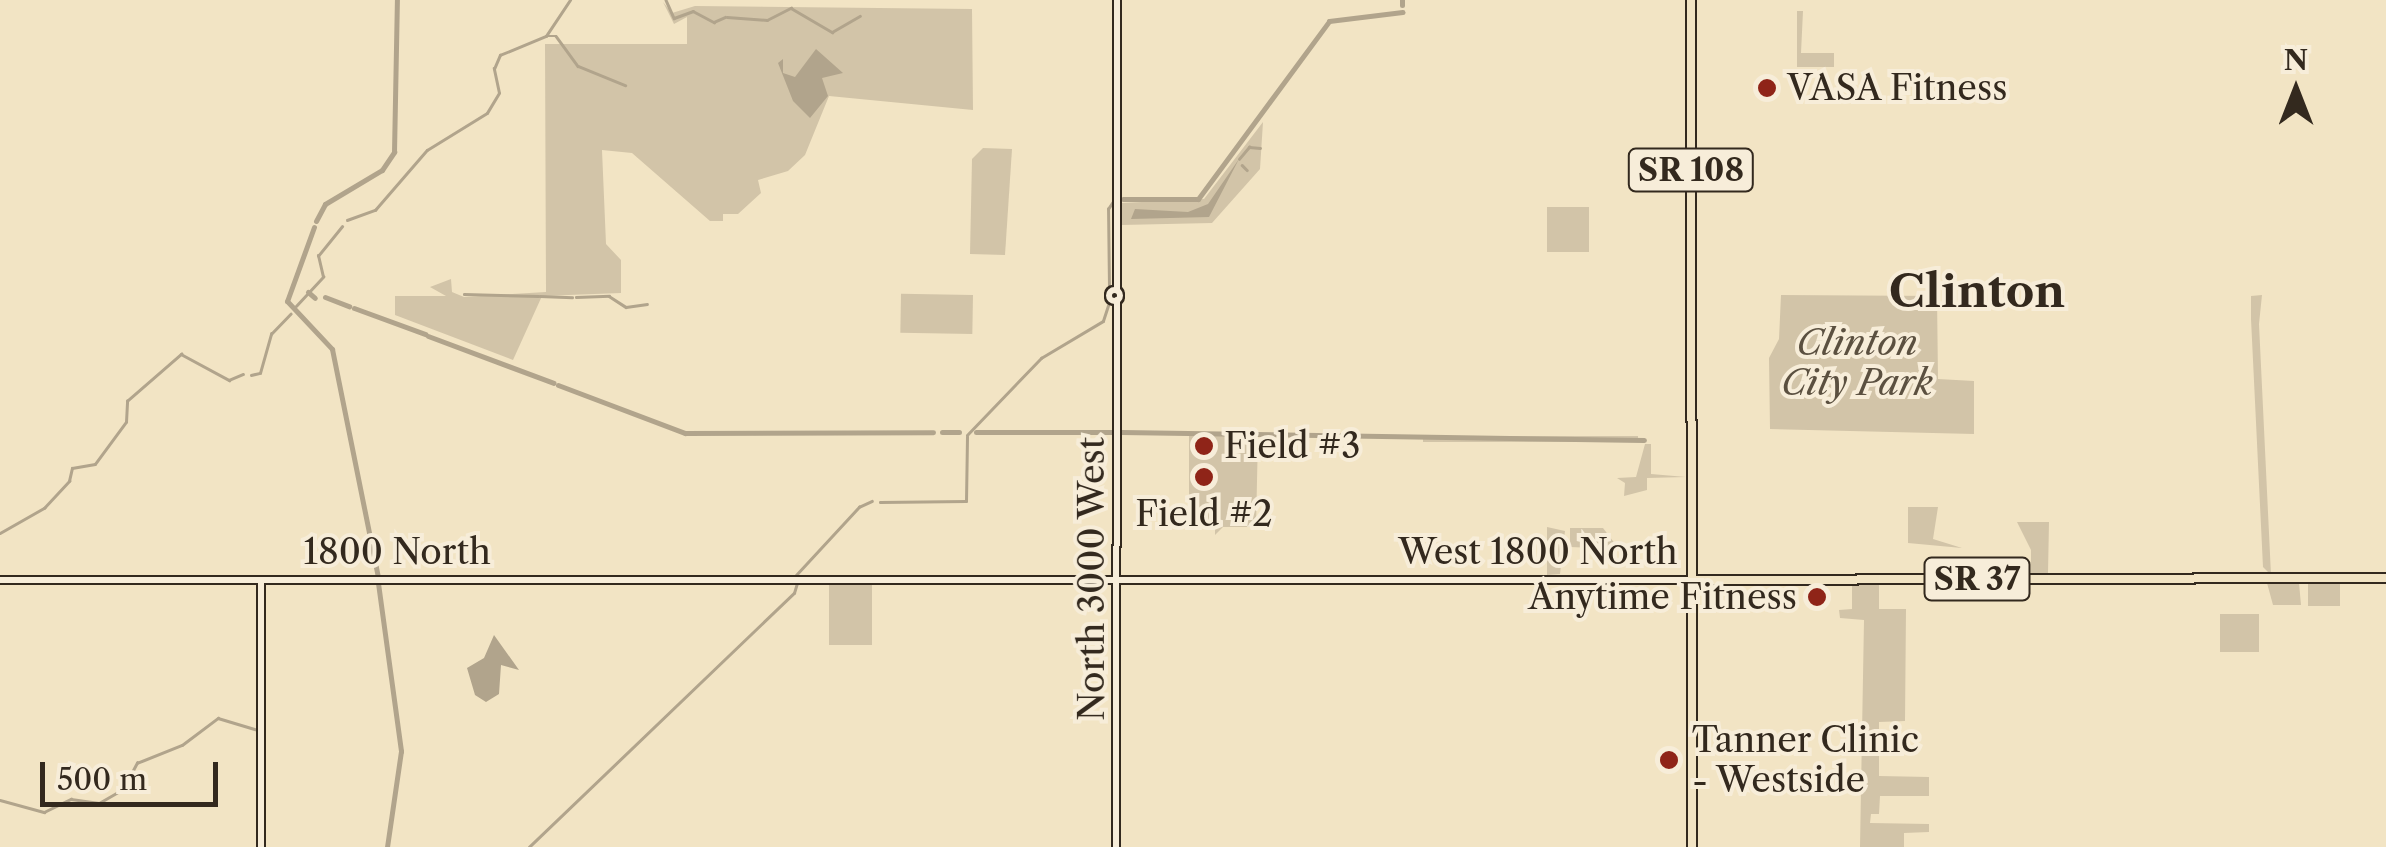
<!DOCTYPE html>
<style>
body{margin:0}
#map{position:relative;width:2386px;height:847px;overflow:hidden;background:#f2e4c4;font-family:"Libre Caslon Text",serif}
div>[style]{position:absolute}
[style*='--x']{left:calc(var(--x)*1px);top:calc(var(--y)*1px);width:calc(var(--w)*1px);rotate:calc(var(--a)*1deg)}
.green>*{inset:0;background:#d2c4a8;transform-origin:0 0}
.water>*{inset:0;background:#b1a48c}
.stream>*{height:2.5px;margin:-1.25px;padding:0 1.25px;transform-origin:1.25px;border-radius:1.25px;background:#b1a48c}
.canal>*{height:5px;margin:-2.5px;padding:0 2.5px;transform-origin:2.5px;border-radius:2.5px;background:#b1a48c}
.roads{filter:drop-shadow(2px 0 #33291e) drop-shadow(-2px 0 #33291e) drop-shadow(0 2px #33291e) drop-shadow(0 -2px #33291e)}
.secondary>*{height:6px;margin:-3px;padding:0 3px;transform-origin:3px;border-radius:3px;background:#f7edd9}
.secondary>.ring{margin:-3px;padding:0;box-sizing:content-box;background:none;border:6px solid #f7edd9;border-radius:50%}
.primary>*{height:8px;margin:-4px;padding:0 4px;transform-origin:4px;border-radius:4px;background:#f2e4c4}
.dots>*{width:28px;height:28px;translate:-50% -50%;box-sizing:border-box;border:5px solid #f7edd9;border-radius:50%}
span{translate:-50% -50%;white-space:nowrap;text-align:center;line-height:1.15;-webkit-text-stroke:8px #f7edd9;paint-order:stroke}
.shield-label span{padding:2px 8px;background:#f7edd9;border:2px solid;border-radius:8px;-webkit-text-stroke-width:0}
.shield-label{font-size:32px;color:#33291e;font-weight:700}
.poi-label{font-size:35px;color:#33291e}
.left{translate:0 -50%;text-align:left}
.right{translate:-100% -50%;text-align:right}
.park-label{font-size:35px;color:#5b5040;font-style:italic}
.street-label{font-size:35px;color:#33291e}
.district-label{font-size:45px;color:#33291e;font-weight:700}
.north{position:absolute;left:2246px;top:40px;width:100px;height:100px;-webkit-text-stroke:8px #f7edd9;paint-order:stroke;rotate:0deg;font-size:28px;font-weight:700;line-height:40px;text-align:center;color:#33291e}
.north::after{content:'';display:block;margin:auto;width:35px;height:45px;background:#33291e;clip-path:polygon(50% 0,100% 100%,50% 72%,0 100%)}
.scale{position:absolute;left:40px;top:762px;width:178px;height:45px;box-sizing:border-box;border:5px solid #33291e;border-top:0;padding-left:12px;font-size:30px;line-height:35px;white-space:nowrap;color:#33291e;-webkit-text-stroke:8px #f7edd9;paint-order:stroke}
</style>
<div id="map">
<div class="green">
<i style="clip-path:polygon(663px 2px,672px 13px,695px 6px,972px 9px,973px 110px,829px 96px,805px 155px,788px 171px,758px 180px,761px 193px,738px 214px,723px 214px,723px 221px,710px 221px,632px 153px,602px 150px,606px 244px,621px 260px,621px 293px,542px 296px,513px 360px,395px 315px,395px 296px,446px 296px,430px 287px,451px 279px,452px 292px,464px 297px,546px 292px,545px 44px,687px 44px,687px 17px,674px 24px)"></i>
<i style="clip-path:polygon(1797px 11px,1803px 11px,1801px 53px,1834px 53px,1834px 67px,1797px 67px)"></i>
<i style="clip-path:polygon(1263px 122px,1260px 169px,1212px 223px,1121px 225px,1121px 203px,1204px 199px)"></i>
<i style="clip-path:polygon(983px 148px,1012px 149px,1005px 255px,970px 254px,972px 159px)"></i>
<i style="left:1547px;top:207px;width:42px;height:45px"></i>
<i style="left:973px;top:295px;width:39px;height:72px;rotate:91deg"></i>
<i style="clip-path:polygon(1781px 295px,1937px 296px,1938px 379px,1974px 381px,1974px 434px,1770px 429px,1769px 358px,1779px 339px)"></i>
<i style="clip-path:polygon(2262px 295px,2259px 324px,2271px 575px,2263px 567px,2251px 319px,2251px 296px)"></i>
<i style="clip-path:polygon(1189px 436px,1258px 436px,1256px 527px,1223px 527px,1215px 535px,1215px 528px,1189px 528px)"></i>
<i style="left:1423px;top:436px;width:215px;height:6px"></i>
<i style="clip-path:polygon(1645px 444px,1651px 444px,1651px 474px,1686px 477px,1647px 478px,1647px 490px,1624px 496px,1625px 483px,1617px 478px,1636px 477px)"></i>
<i style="clip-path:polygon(1908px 507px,1938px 507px,1933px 539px,1962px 548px,1908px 543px)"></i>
<i style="clip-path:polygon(2017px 522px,2049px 522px,2048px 573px,2031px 573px,2031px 550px)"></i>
<i style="clip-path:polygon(1547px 527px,1565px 531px,1560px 574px,1547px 575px)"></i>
<i style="clip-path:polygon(1570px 528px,1603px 528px,1619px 549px,1570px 547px)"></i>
<i style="left:2308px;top:581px;width:32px;height:25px"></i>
<i style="clip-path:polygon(1879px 582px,1879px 609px,1906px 609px,1905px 721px,1879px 722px,1879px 776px,1929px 777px,1929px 796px,1880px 796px,1879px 814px,1871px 814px,1870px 823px,1929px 824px,1929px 832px,1904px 833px,1904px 847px,1860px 847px,1864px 620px,1840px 618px,1839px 610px,1852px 609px,1852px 583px)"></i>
<i style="clip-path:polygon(2267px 583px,2299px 583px,2301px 605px,2273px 605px)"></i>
<i style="left:829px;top:585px;width:43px;height:60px"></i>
<i style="left:2220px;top:614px;width:39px;height:38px"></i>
</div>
<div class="water">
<i style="clip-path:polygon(816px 49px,843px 73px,822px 78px,828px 96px,810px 118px,793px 101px,778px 63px,783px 59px,783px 73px,795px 77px)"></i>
<i style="clip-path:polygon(1239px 159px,1209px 217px,1131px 219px,1135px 209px,1188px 212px,1208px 204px)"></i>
<i style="clip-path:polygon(494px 635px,519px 670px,501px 665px,499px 694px,486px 702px,475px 695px,467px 668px,484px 658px)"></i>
</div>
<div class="stream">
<i style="--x:666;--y:0;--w:20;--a:66"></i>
<i style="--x:674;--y:18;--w:20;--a:-20"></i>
<i style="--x:693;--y:11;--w:24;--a:28"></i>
<i style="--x:714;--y:22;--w:12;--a:-24"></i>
<i style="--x:727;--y:17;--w:40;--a:4.3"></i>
<i style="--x:767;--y:20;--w:27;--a:-27"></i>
<i style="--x:791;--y:8;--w:48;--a:30.3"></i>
<i style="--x:832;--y:32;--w:32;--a:-30"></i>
<i style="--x:547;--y:36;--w:9;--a:0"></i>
<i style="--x:556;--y:36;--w:37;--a:54"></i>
<i style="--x:578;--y:66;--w:51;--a:22"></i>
<i style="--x:1239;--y:159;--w:16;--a:-50"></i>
<i style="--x:1249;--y:147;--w:11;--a:5"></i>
<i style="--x:1242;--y:165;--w:7;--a:45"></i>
<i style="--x:347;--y:220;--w:30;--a:-20"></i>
<i style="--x:375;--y:210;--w:79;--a:-49.1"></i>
<i style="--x:427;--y:150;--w:70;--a:-31.7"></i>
<i style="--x:487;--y:113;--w:23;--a:-59"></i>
<i style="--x:499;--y:93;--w:25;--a:-102"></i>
<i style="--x:494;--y:69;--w:15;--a:-67"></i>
<i style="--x:500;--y:55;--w:50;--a:-22.4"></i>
<i style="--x:546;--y:36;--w:43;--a:-56.3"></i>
<i style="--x:1109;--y:287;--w:78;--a:-90.7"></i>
<i style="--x:1108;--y:209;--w:11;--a:-56"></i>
<i style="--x:464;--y:294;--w:74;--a:1.5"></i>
<i style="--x:540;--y:296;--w:32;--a:2"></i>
<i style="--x:576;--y:297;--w:33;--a:-2"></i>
<i style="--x:609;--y:296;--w:20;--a:33"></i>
<i style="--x:626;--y:307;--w:21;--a:-8"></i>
<i style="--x:296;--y:306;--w:40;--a:-47"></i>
<i style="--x:323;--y:277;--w:22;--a:-103"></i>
<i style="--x:318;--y:256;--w:38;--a:-51"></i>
<i style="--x:251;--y:375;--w:9;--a:-13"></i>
<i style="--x:260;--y:373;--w:41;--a:-74.2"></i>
<i style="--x:271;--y:334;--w:28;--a:-46"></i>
<i style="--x:967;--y:435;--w:107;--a:-46.1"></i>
<i style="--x:1041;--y:358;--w:72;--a:-30.8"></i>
<i style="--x:1103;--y:321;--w:19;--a:-72"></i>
<i style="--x:880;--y:502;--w:86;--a:-0.7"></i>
<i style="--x:966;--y:501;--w:64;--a:-89.1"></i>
<i style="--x:0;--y:533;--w:51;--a:-29.6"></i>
<i style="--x:44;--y:508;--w:37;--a:-47"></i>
<i style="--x:69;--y:481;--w:13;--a:-77"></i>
<i style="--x:72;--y:468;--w:23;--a:-10"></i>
<i style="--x:95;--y:464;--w:52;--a:-53.6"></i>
<i style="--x:126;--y:422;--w:21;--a:-87"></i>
<i style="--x:127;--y:401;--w:72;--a:-41"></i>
<i style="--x:181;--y:354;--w:55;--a:28.4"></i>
<i style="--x:229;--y:380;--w:15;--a:-23"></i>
<i style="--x:796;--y:575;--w:93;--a:-47.2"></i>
<i style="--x:859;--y:507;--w:14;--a:-25"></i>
<i style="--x:0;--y:800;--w:46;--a:15.3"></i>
<i style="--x:44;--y:812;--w:30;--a:-26"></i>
<i style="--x:71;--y:799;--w:28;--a:8"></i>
<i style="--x:99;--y:803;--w:28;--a:-30"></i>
<i style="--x:123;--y:789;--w:30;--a:-62"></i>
<i style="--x:137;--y:763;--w:48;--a:-21.8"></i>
<i style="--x:182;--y:745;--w:45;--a:-36.9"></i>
<i style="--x:218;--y:718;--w:42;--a:16.7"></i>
<i style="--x:529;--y:847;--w:367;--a:-43.8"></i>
<i style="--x:794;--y:593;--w:10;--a:-73"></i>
</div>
<div class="canal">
<i style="--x:1402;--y:5;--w:5;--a:-90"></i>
<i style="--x:1123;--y:199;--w:75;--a:0"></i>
<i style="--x:1198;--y:199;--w:221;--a:-53.6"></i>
<i style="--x:1329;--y:21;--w:74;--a:-7"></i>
<i style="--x:316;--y:221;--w:19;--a:-62"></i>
<i style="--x:325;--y:204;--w:66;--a:-30.8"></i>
<i style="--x:382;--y:170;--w:22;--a:-56"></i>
<i style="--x:394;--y:152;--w:152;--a:-88.9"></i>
<i style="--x:314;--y:227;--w:79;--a:110"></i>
<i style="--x:287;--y:301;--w:66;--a:46.8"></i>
<i style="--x:332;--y:349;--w:234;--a:78.6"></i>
<i style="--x:308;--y:292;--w:9;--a:41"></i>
<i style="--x:325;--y:297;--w:26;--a:21"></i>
<i style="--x:354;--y:308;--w:76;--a:20.1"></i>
<i style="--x:428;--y:336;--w:134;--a:20.5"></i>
<i style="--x:558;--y:385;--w:136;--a:20.7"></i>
<i style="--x:685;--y:433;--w:248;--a:-0.2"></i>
<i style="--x:942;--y:432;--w:17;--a:0"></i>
<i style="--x:976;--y:432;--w:136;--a:0"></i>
<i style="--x:1121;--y:432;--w:523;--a:0.88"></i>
<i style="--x:378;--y:583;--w:170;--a:82.2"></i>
<i style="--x:401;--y:751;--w:97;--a:98.3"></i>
</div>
<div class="roads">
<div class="secondary">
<i style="--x:1117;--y:0;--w:290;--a:90"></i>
<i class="ring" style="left:1108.5px;top:289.5px;width:5px;height:5px"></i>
<i style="--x:0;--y:580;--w:1692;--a:0"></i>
<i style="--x:261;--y:847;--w:267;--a:-90"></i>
<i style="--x:1116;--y:847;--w:547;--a:-89.9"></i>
</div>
<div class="primary">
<i style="--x:1691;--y:0;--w:847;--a:89.93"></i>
<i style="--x:1692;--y:580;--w:694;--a:-0.17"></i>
</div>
</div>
<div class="dots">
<i style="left:1767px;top:88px;background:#8f2418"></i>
<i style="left:1204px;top:446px;background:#8f2418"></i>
<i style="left:1204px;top:477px;background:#8f2418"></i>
<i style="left:1817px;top:597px;background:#8f2418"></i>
<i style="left:1669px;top:760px;background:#8f2418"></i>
</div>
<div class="shield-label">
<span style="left:1691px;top:170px">SR 108</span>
<span style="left:1977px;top:579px">SR 37</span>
</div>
<div class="poi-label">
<span class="left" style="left:1787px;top:88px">VASA Fitness</span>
<span class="left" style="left:1224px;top:446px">Field #3</span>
<span style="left:1204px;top:514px">Field #2</span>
<span class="right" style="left:1797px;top:597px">Anytime Fitness</span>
<span class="left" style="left:1692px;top:760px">Tanner Clinic<br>- Westside</span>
</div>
<div class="park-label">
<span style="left:1857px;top:363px">Clinton<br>City Park</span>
</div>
<div class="street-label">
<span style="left:397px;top:552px">1800 North</span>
<span style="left:1538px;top:552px">West 1800 North</span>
<span style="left:1092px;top:579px;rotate:-90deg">North 3000 West</span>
</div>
<div class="district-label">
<span style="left:1977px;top:292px">Clinton</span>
</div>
<div class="north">N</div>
<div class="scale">500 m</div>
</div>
